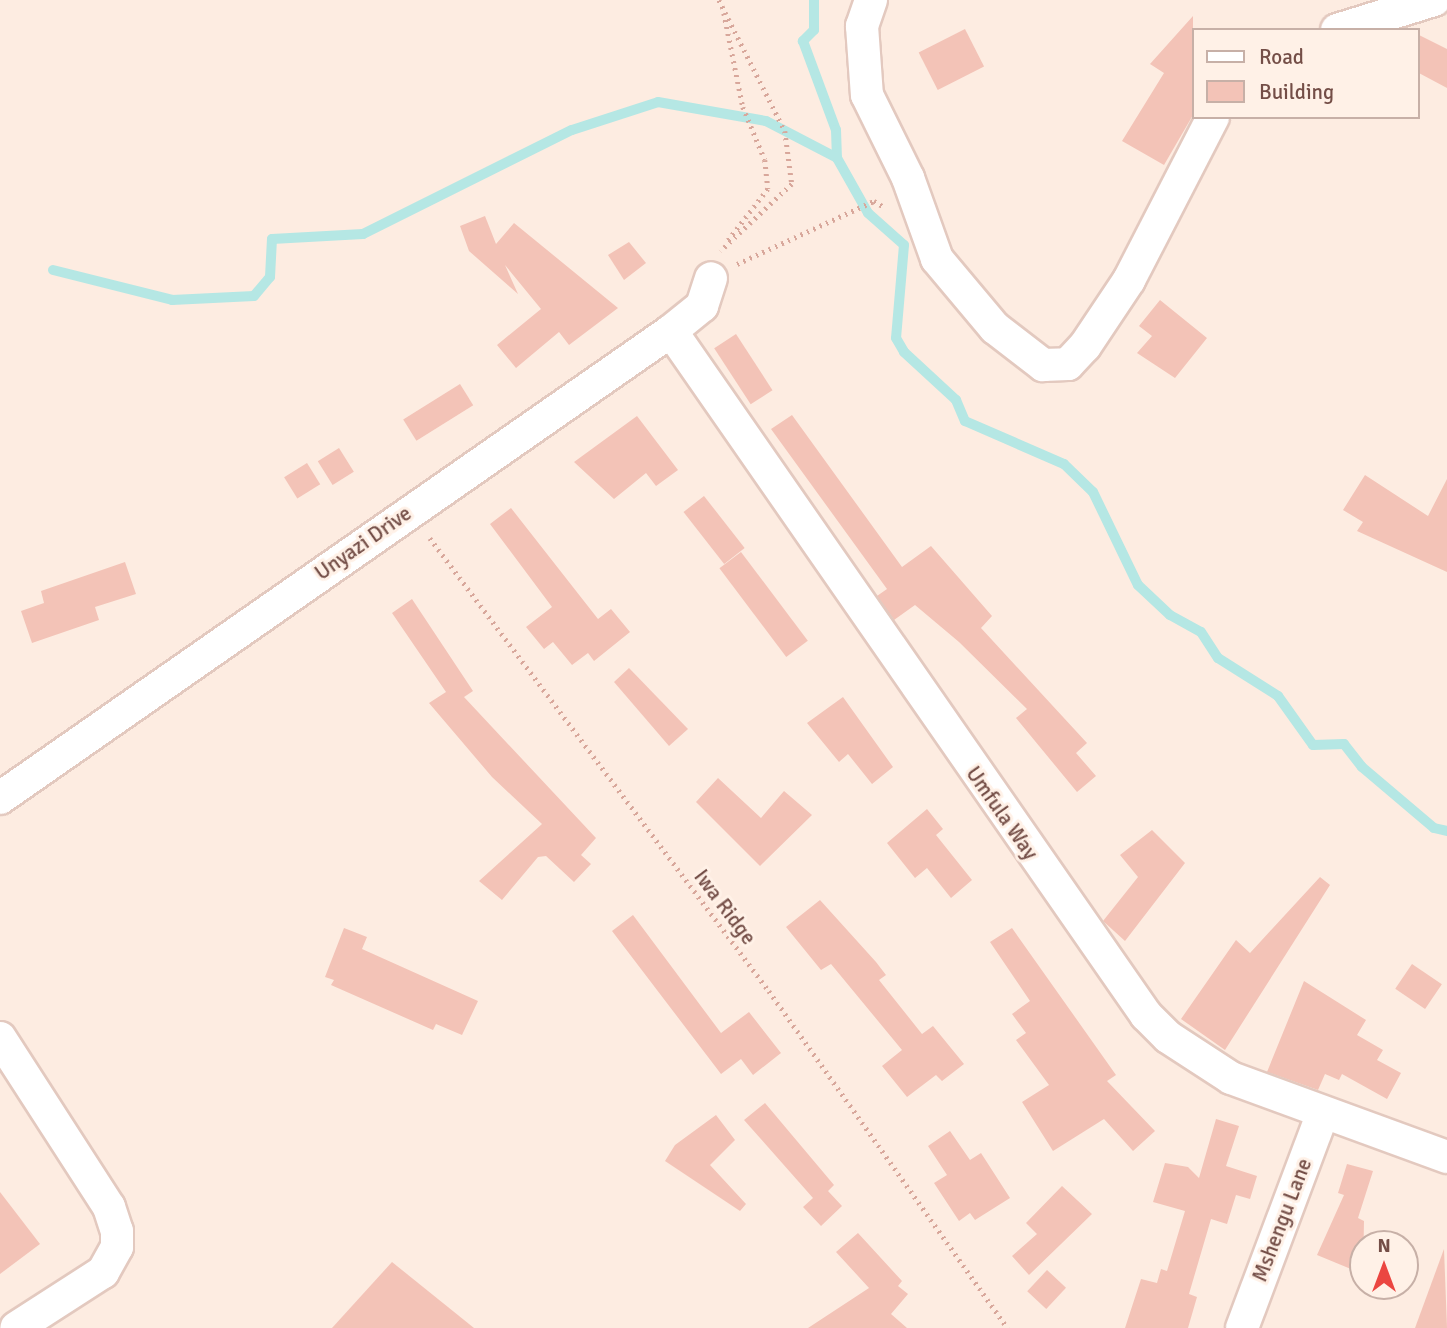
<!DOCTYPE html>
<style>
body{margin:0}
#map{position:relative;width:1447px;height:1328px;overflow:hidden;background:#fdece1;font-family:Signika,sans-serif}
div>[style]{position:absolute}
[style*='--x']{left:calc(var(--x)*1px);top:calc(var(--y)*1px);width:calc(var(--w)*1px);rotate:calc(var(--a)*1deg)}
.stream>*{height:10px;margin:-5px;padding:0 5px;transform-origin:5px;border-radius:5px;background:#b5e7e4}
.building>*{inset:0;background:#f3c3b7;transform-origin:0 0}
.path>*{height:4.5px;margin-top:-2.25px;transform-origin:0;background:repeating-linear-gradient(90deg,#d8a79b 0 2px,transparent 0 7px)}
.roads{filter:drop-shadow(2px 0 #e3c9bf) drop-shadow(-2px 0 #e3c9bf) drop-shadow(0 2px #e3c9bf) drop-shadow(0 -2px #e3c9bf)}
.street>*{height:32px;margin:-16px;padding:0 16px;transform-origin:16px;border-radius:16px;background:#fff}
span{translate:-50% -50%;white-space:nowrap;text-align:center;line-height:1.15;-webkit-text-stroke:6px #fff1e7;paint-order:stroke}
.street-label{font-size:21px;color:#744e47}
.legend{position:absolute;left:1192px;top:28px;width:228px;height:91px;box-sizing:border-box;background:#fff1e7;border:2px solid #c7b0a7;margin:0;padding:9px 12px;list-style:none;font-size:21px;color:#744e47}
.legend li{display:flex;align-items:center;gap:14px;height:35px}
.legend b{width:35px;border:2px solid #c7b0a7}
.north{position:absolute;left:1349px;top:1230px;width:70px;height:70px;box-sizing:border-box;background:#fff1e7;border:2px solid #c7b0a7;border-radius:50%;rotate:0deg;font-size:19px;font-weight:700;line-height:28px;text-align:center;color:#744e47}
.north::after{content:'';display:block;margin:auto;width:24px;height:32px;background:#eb4641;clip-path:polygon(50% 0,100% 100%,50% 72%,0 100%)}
</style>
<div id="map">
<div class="stream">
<i style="--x:814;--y:0;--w:30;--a:90"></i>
<i style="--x:814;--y:30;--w:16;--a:135"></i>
<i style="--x:803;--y:41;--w:95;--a:69.7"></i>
<i style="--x:836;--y:130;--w:28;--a:88"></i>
<i style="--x:837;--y:158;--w:63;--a:60.6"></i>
<i style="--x:868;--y:213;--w:48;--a:41.6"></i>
<i style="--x:904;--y:245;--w:93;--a:94.9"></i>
<i style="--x:896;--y:338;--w:16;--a:60"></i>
<i style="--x:904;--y:352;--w:71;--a:42.7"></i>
<i style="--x:956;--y:400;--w:23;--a:67"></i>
<i style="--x:965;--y:421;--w:108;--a:23.5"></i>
<i style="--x:1064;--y:464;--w:40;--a:44"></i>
<i style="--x:1093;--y:492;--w:103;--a:64.2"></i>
<i style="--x:1138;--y:585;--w:44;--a:43.2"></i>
<i style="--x:1170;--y:615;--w:35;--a:29"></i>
<i style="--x:1201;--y:632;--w:31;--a:57"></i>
<i style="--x:1218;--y:658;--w:71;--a:32.3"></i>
<i style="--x:1278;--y:696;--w:60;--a:54.5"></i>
<i style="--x:1313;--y:745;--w:31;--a:-2"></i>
<i style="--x:1344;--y:744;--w:29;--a:52"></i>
<i style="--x:1362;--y:767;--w:94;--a:40.3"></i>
<i style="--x:1434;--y:828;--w:13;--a:13"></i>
<i style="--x:53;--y:270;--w:123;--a:14.1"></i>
<i style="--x:172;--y:300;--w:82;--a:-2.8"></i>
<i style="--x:254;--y:296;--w:25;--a:-50"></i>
<i style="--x:270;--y:277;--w:38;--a:-87"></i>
<i style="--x:272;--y:239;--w:91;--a:-3.1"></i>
<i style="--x:363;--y:234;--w:233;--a:-26.5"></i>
<i style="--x:572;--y:130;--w:90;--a:-18"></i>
<i style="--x:658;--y:102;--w:110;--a:10"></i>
<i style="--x:766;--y:121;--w:80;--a:27.5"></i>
</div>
<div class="building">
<i style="clip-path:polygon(1193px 16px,1193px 115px,1164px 165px,1122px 141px,1164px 73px,1150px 64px)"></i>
<i style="left:965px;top:29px;width:42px;height:52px;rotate:63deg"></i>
<i style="clip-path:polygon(1417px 34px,1447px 49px,1447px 88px,1417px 72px)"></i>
<i style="clip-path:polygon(485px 216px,496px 244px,514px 223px,618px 308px,569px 345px,559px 332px,516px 368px,497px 345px,541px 309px,505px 265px,518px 294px,469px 251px,460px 226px)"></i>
<i style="clip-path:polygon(629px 242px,646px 263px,624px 280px,608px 255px)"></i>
<i style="clip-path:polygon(1160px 300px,1207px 338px,1175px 378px,1137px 353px,1152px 336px,1139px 326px)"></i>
<i style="left:736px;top:334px;width:67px;height:26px;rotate:57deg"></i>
<i style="left:460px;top:384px;width:25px;height:67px;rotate:58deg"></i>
<i style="clip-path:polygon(792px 415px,902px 567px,931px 546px,992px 616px,981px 628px,1087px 743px,1076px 753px,1096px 776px,1077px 792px,1016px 718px,1027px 709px,959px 642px,915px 605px,894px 620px,877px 596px,887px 589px,771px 429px)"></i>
<i style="clip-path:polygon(637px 416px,678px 470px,656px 486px,646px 473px,614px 499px,574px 462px)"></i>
<i style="left:339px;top:448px;width:28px;height:25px;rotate:58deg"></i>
<i style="left:307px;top:463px;width:25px;height:27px;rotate:58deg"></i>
<i style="clip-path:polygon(1365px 475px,1428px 516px,1447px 479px,1447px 572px,1357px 531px,1363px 522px,1343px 510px)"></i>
<i style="left:704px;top:496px;width:66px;height:26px;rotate:52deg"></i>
<i style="clip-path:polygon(511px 508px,598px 619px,611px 609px,630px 632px,594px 661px,588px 653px,572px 665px,553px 642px,544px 649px,526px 627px,552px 607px,490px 524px)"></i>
<i style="left:741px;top:552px;width:111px;height:27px;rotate:53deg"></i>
<i style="clip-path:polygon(125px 562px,136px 594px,95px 607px,99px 620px,32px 643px,21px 611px,44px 603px,41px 591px)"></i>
<i style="clip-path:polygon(412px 599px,473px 691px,464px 697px,596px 838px,581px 855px,591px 864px,574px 882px,546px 856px,538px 857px,502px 900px,479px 881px,542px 824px,492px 777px,429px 703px,446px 692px,392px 613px)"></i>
<i style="clip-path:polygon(629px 668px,688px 729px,669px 746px,614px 682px)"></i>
<i style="clip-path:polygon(843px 697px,893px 767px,872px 784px,848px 754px,839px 762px,807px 723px)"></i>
<i style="clip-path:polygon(718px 778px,761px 818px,784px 791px,812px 815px,760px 866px,696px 802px)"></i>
<i style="clip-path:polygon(927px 809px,943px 829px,936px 835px,972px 880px,951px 898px,927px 868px,915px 878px,887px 843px)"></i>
<i style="clip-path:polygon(1152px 830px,1185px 863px,1125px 941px,1103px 921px,1138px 877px,1120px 855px)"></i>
<i style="clip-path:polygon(1320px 877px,1330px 885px,1225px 1050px,1181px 1019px,1236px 940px,1250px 953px)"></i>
<i style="clip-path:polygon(820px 900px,876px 962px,886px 975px,879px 980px,922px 1034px,933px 1026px,964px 1064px,942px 1081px,936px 1075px,907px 1097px,882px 1066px,902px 1050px,831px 964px,821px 970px,786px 927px)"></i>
<i style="clip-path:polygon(633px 915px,721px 1033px,749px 1012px,781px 1053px,753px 1075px,741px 1059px,721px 1074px,612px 931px)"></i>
<i style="clip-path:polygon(344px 928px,367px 937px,362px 949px,478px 1001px,462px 1035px,436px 1024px,433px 1030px,331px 985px,334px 980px,325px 977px)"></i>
<i style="clip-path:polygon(1012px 928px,1116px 1075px,1107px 1081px,1155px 1131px,1133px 1151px,1104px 1119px,1053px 1151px,1022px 1102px,1049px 1085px,1016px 1040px,1026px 1033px,1012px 1014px,1030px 1001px,990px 942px)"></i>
<i style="left:1412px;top:964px;width:36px;height:30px;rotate:34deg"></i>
<i style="clip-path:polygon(1304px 981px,1366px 1020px,1357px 1035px,1383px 1050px,1377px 1060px,1401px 1073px,1387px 1099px,1342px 1074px,1339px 1080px,1325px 1074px,1318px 1090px,1267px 1072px)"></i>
<i style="clip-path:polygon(765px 1103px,834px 1185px,828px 1191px,842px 1206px,821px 1226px,803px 1207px,813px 1198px,744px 1120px)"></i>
<i style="clip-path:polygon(716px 1115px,735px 1140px,710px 1165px,746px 1204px,740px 1211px,665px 1161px,675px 1145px)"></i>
<i style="clip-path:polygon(1216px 1119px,1239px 1126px,1226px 1166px,1257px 1176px,1250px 1199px,1236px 1195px,1227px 1224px,1211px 1219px,1189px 1294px,1197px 1297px,1188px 1328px,1125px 1328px,1141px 1279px,1157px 1283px,1161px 1269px,1167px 1271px,1185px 1211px,1153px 1202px,1165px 1163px,1188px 1167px,1199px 1178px)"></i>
<i style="clip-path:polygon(950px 1131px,970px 1160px,981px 1153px,1010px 1198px,975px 1220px,970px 1213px,959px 1221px,934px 1183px,947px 1175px,928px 1146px)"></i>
<i style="clip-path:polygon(1347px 1164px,1373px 1171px,1358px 1218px,1364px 1221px,1363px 1274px,1317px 1255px,1344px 1195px,1338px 1193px)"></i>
<i style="clip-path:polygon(1062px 1186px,1092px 1214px,1029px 1275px,1012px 1256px,1037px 1234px,1026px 1223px)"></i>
<i style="clip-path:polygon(0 1192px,40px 1244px,0 1274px)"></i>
<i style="clip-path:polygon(858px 1233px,902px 1281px,898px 1286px,908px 1294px,891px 1314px,907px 1328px,808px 1328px,869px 1288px,836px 1252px)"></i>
<i style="clip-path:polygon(1444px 1249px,1447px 1328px,1415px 1328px)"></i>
<i style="clip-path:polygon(392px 1262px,474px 1328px,332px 1328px)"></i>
<i style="left:1047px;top:1270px;width:26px;height:29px;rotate:43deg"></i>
</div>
<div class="path">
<i style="--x:719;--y:0;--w:147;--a:63.3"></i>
<i style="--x:785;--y:131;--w:53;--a:82.5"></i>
<i style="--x:792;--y:184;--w:98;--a:136.7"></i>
<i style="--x:724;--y:13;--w:96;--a:78.6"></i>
<i style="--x:743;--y:107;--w:57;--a:67.5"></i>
<i style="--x:765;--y:160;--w:29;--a:84"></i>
<i style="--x:768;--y:189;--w:67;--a:127.7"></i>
<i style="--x:737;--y:264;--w:151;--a:-24.7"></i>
<i style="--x:874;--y:201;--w:12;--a:31"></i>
<i style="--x:430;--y:538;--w:566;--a:53.19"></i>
<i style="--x:769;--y:991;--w:413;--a:54.7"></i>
</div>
<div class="roads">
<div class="street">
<i style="--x:871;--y:0;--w:28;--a:109"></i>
<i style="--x:862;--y:26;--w:69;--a:85.9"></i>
<i style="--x:867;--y:95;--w:93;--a:63.7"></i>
<i style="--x:908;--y:178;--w:86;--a:70.3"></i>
<i style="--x:937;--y:259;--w:90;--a:50"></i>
<i style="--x:995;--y:328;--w:61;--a:37.6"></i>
<i style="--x:1043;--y:365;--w:25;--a:-2"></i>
<i style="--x:1068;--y:364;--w:25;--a:-47"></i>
<i style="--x:1085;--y:346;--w:79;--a:-56.3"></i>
<i style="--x:1129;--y:280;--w:183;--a:-62.7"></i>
<i style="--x:1337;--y:30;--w:102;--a:-17.2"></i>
<i style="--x:671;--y:331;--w:833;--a:55.22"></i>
<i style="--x:1146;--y:1015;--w:31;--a:45"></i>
<i style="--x:1168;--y:1037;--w:75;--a:33.1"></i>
<i style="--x:1231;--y:1078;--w:230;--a:20.1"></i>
<i style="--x:0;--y:798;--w:818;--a:-34.84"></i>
<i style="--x:671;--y:331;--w:40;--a:-39"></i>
<i style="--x:702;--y:306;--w:29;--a:-72"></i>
<i style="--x:0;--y:1038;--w:201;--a:57.2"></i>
<i style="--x:109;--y:1207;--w:25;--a:72"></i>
<i style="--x:117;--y:1231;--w:16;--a:90"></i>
<i style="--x:117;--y:1247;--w:29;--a:119"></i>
<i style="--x:103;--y:1272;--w:103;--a:147.2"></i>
<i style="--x:1242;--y:1328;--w:230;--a:-69.4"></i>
</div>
</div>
<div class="street-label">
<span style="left:363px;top:543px;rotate:-35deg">Unyazi Drive</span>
<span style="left:1002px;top:813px;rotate:55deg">Umfula Way</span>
<span style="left:725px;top:907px;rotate:53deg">Iwa Ridge</span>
<span style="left:1282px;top:1220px;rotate:-69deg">Mshengu Lane</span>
</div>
<ul class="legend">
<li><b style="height:9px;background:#fff"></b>Road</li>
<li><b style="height:19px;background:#f3c3b7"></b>Building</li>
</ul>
<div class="north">N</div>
</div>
